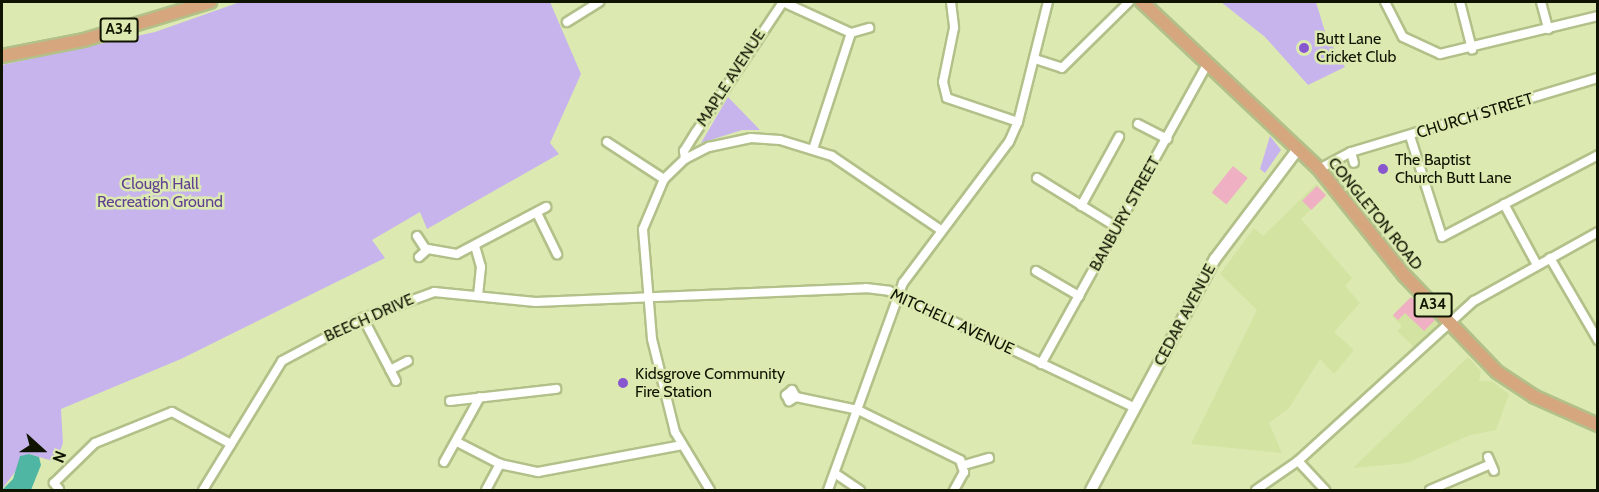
<!DOCTYPE html>
<style>
body{margin:0}
#map{position:relative;width:1599px;height:492px;overflow:hidden;background:#dceab1;font-family:Cabin,sans-serif}
div>[style]{position:absolute}
[style*='--x']{left:calc(var(--x)*1px);top:calc(var(--y)*1px);width:calc(var(--w)*1px);rotate:calc(var(--a)*1deg)}
.built>*{inset:0;background:#d2e3a2}
.green>*{inset:0;background:#c7b4ed}
.water>*{inset:0;background:#4fb6a3}
.building>*{inset:0;background:#eeb0c2;transform-origin:0 0}
.roads{filter:drop-shadow(2px 0 #b2c089) drop-shadow(-2px 0 #b2c089) drop-shadow(0 2px #b2c089) drop-shadow(0 -2px #b2c089)}
.minor>*{height:8px;margin:-4px;padding:0 4px;transform-origin:4px;border-radius:4px;background:#fff}
.secondary>*{height:10px;margin:-5px;padding:0 5px;transform-origin:5px;border-radius:5px;background:#fff}
.trunk>*{height:12px;margin:-6px;padding:0 6px;transform-origin:6px;border-radius:6px;background:#d6a67f}
.dots>*{width:16px;height:16px;translate:-50% -50%;box-sizing:border-box;border:3px solid #dceab1;border-radius:50%}
span{translate:-50% -50%;white-space:nowrap;text-align:center;line-height:1.15;-webkit-text-stroke:5px #dceab1;paint-order:stroke}
.shield-label span{padding:2px 4px;background:#dceab1;border:2px solid;border-radius:4px;-webkit-text-stroke-width:0}
.shield-label{font-size:15px;color:#0f1401;font-weight:700}
.poi-label{font-size:16px;color:#0f1401}
.left{translate:0 -50%;text-align:left}
.street-label{font-size:16px;color:#0f1401}
.park-label{font-size:16px;color:#614091}
.frame{position:absolute;inset:0;border:3px solid #0f1401;pointer-events:none}
.north{position:absolute;left:12px;top:420px;width:60px;height:60px;-webkit-text-stroke:4px #dceab1;paint-order:stroke;rotate:111deg;font-size:16px;font-weight:700;line-height:24px;text-align:center;color:#0f1401}
.north::after{content:'';display:block;margin:auto;width:21px;height:27px;background:#0f1401;clip-path:polygon(50% 0,100% 100%,50% 72%,0 100%)}
</style>
<div id="map">
<div class="built">
<i style="clip-path:polygon(1316px 184px,1326px 195px,1301px 219px,1352px 278px,1345px 286px,1360px 303px,1334px 332px,1354px 350px,1334px 374px,1320px 359px,1289px 408px,1269px 423px,1282px 453px,1191px 444px,1257px 310px,1220px 274px,1254px 228px,1263px 236px)"></i>
<i style="clip-path:polygon(1411px 297px,1439px 325px,1415px 348px,1397px 331px,1402px 326px,1392px 316px)"></i>
<i style="clip-path:polygon(1468px 357px,1481px 371px,1479px 381px,1492px 381px,1509px 394px,1496px 430px,1470px 435px,1407px 463px,1353px 468px)"></i>
</div>
<div class="green">
<i style="clip-path:polygon(240px 2px,550px 2px,581px 74px,550px 143px,559px 154px,427px 229px,420px 212px,372px 240px,385px 258px,181px 359px,61px 409px,63px 443px,56px 462px,29px 454px,2px 489px,2px 65px,155px 32px)"></i>
<i style="clip-path:polygon(1221px 2px,1316px 2px,1326px 35px,1345px 67px,1308px 85px,1265px 37px)"></i>
<i style="clip-path:polygon(728px 97px,760px 130px,742px 130px,701px 143px)"></i>
<i style="clip-path:polygon(1270px 136px,1281px 150px,1265px 173px,1260px 169px)"></i>
</div>
<div class="water">
<i style="clip-path:polygon(29px 454px,39px 457px,41px 465px,31px 490px,2px 490px,13px 479px,20px 456px)"></i>
</div>
<div class="building">
<i style="left:1233px;top:166px;width:19px;height:34px;rotate:39deg"></i>
<i style="left:1317px;top:186px;width:13px;height:21px;rotate:45deg"></i>
<i style="clip-path:polygon(1411px 297px,1435px 320px,1424px 331px,1405px 313px,1398px 320px,1393px 315px)"></i>
</div>
<div class="roads">
<div class="minor">
<i style="--x:951;--y:2;--w:26;--a:83"></i>
<i style="--x:954;--y:28;--w:55;--a:101.5"></i>
<i style="--x:943;--y:82;--w:16;--a:76"></i>
<i style="--x:947;--y:98;--w:75;--a:18.7"></i>
<i style="--x:1385;--y:2;--w:39;--a:63"></i>
<i style="--x:1403;--y:37;--w:41;--a:24.7"></i>
<i style="--x:1440;--y:54;--w:163;--a:-13.5"></i>
<i style="--x:1460;--y:2;--w:49;--a:75.7"></i>
<i style="--x:1541;--y:2;--w:28;--a:75"></i>
<i style="--x:567;--y:22;--w:38;--a:-32"></i>
<i style="--x:851;--y:33;--w:19;--a:-16"></i>
<i style="--x:1035;--y:59;--w:28;--a:18"></i>
<i style="--x:1062;--y:68;--w:94;--a:-44.6"></i>
<i style="--x:1138;--y:124;--w:33;--a:27"></i>
<i style="--x:1410;--y:136;--w:106;--a:72.4"></i>
<i style="--x:1442;--y:237;--w:176;--a:-27.7"></i>
<i style="--x:607;--y:142;--w:68;--a:33"></i>
<i style="--x:1351;--y:152;--w:11;--a:75"></i>
<i style="--x:685;--y:159;--w:8;--a:-97"></i>
<i style="--x:684;--y:151;--w:22;--a:-58"></i>
<i style="--x:696;--y:132;--w:156;--a:-56.2"></i>
<i style="--x:783;--y:2;--w:75;--a:24.5"></i>
<i style="--x:851;--y:33;--w:122;--a:108.1"></i>
<i style="--x:1319;--y:169;--w:36;--a:-28"></i>
<i style="--x:1351;--y:152;--w:258;--a:-16.7"></i>
<i style="--x:1037;--y:178;--w:95;--a:31.7"></i>
<i style="--x:1504;--y:204;--w:69;--a:61.6"></i>
<i style="--x:1081;--y:206;--w:79;--a:-61.2"></i>
<i style="--x:537;--y:213;--w:46;--a:64"></i>
<i style="--x:417;--y:236;--w:17;--a:57"></i>
<i style="--x:475;--y:246;--w:22;--a:74"></i>
<i style="--x:481;--y:267;--w:27;--a:96"></i>
<i style="--x:419;--y:257;--w:12;--a:-42"></i>
<i style="--x:428;--y:249;--w:29;--a:10"></i>
<i style="--x:457;--y:254;--w:101;--a:-27.8"></i>
<i style="--x:1550;--y:258;--w:95;--a:59.7"></i>
<i style="--x:1036;--y:271;--w:50;--a:30.2"></i>
<i style="--x:363;--y:318;--w:71;--a:62.4"></i>
<i style="--x:1041;--y:364;--w:343;--a:-61"></i>
<i style="--x:390;--y:370;--w:20;--a:-27"></i>
<i style="--x:796;--y:397;--w:8;--a:-120"></i>
<i style="--x:792;--y:390;--w:8;--a:140"></i>
<i style="--x:786;--y:395;--w:7;--a:63"></i>
<i style="--x:789;--y:401;--w:8;--a:-30"></i>
<i style="--x:796;--y:397;--w:63;--a:11.8"></i>
<i style="--x:858;--y:410;--w:114;--a:26.1"></i>
<i style="--x:960;--y:460;--w:13;--a:72"></i>
<i style="--x:964;--y:472;--w:21;--a:119"></i>
<i style="--x:450;--y:401;--w:107;--a:-6.5"></i>
<i style="--x:457;--y:442;--w:48;--a:27.1"></i>
<i style="--x:500;--y:464;--w:39;--a:12"></i>
<i style="--x:538;--y:472;--w:147;--a:-10.6"></i>
<i style="--x:1488;--y:457;--w:15;--a:67"></i>
<i style="--x:1298;--y:461;--w:40;--a:47"></i>
<i style="--x:444;--y:462;--w:74;--a:-61"></i>
<i style="--x:964;--y:465;--w:26;--a:-16"></i>
<i style="--x:836;--y:474;--w:29;--a:34"></i>
<i style="--x:59;--y:489;--w:8;--a:-130"></i>
<i style="--x:54;--y:483;--w:57;--a:-44.3"></i>
<i style="--x:95;--y:443;--w:83;--a:-21.9"></i>
<i style="--x:172;--y:412;--w:67;--a:28.5"></i>
<i style="--x:203;--y:490;--w:151;--a:-58.5"></i>
<i style="--x:282;--y:361;--w:92;--a:-28"></i>
<i style="--x:363;--y:318;--w:76;--a:-20.1"></i>
<i style="--x:434;--y:292;--w:102;--a:5.6"></i>
<i style="--x:536;--y:302;--w:330;--a:-2.4"></i>
<i style="--x:866;--y:288;--w:23;--a:7"></i>
<i style="--x:889;--y:291;--w:272;--a:25.4"></i>
<i style="--x:486;--y:490;--w:30;--a:-62"></i>
<i style="--x:710;--y:490;--w:68;--a:-121.1"></i>
<i style="--x:675;--y:432;--w:96;--a:-103.9"></i>
<i style="--x:652;--y:339;--w:110;--a:-94.7"></i>
<i style="--x:643;--y:229;--w:54;--a:-67.2"></i>
<i style="--x:664;--y:179;--w:29;--a:-44"></i>
<i style="--x:685;--y:159;--w:27;--a:-27"></i>
<i style="--x:709;--y:147;--w:43;--a:-12.1"></i>
<i style="--x:751;--y:138;--w:29;--a:4"></i>
<i style="--x:780;--y:140;--w:54;--a:17.1"></i>
<i style="--x:832;--y:156;--w:132;--a:34.2"></i>
<i style="--x:828;--y:490;--w:220;--a:-70.1"></i>
<i style="--x:903;--y:283;--w:176;--a:-53.1"></i>
<i style="--x:1009;--y:142;--w:22;--a:-66"></i>
<i style="--x:1018;--y:122;--w:124;--a:-76"></i>
<i style="--x:1256;--y:490;--w:51;--a:-34.6"></i>
<i style="--x:1298;--y:461;--w:238;--a:-42.3"></i>
<i style="--x:1474;--y:301;--w:142;--a:-29.1"></i>
<i style="--x:1430;--y:490;--w:66;--a:-23.1"></i>
</div>
<div class="secondary">
<i style="--x:1091;--y:490;--w:262;--a:-61.8"></i>
<i style="--x:1215;--y:259;--w:136;--a:-53"></i>
</div>
<div class="trunk">
<i style="--x:1142;--y:2;--w:243;--a:43.3"></i>
<i style="--x:1319;--y:169;--w:136;--a:51.3"></i>
<i style="--x:1404;--y:275;--w:134;--a:46.2"></i>
<i style="--x:1497;--y:372;--w:45;--a:33.3"></i>
<i style="--x:1535;--y:397;--w:69;--a:24"></i>
<i style="--x:2;--y:56;--w:84;--a:-11"></i>
<i style="--x:84;--y:40;--w:132;--a:-16.8"></i>
</div>
</div>
<div class="dots">
<i style="left:1304px;top:48px;background:#8856cf"></i>
<i style="left:1383px;top:169px;background:#8856cf"></i>
<i style="left:623px;top:383px;background:#8856cf"></i>
</div>
<div class="shield-label">
<span style="left:119px;top:30px">A34</span>
<span style="left:1433px;top:305px">A34</span>
</div>
<div class="poi-label">
<span class="left" style="left:1316px;top:48px">Butt Lane<br>Cricket Club</span>
<span class="left" style="left:1395px;top:169px">The Baptist<br>Church Butt Lane</span>
<span class="left" style="left:635px;top:383px">Kidsgrove Community<br>Fire Station</span>
</div>
<div class="street-label">
<span style="left:731px;top:78px;rotate:-57deg">MAPLE AVENUE</span>
<span style="left:1475px;top:116px;rotate:-17deg">CHURCH STREET</span>
<span style="left:1125px;top:214px;rotate:-61deg">BANBURY STREET</span>
<span style="left:1375px;top:214px;rotate:51deg">CONGLETON ROAD</span>
<span style="left:1185px;top:315px;rotate:-62deg">CEDAR AVENUE</span>
<span style="left:369px;top:318px;rotate:-24deg">BEECH DRIVE</span>
<span style="left:952px;top:322px;rotate:25deg">MITCHELL AVENUE</span>
</div>
<div class="park-label">
<span style="left:160px;top:193px">Clough Hall<br>Recreation Ground</span>
</div>
<div class="frame"></div>
<div class="north">N</div>
</div>
